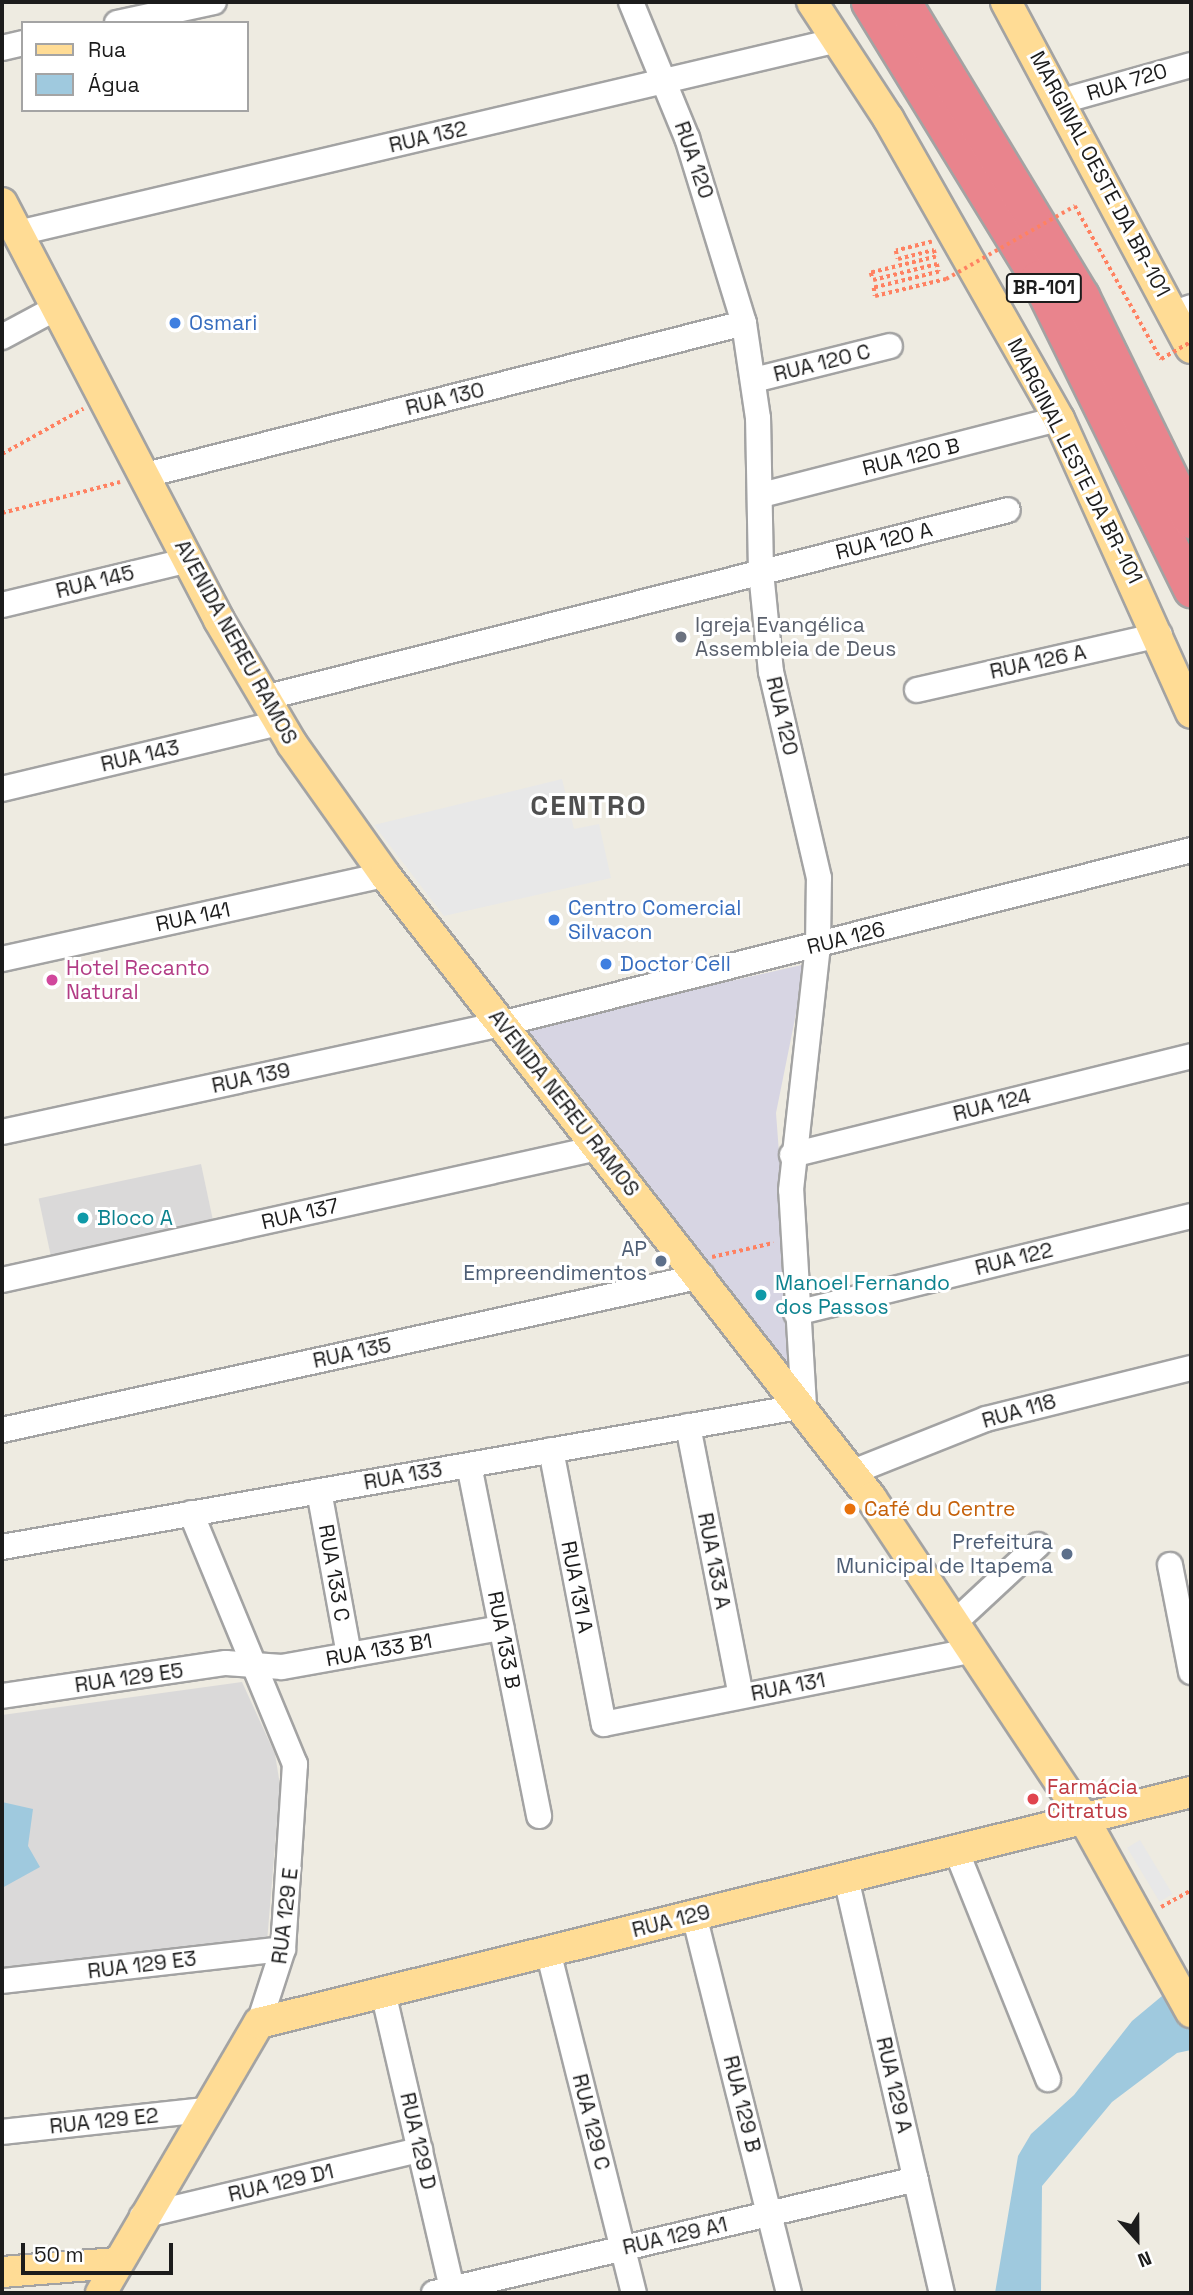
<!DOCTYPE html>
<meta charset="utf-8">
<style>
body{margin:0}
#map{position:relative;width:1193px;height:2295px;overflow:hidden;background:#eeebe1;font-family:"Space Grotesk",sans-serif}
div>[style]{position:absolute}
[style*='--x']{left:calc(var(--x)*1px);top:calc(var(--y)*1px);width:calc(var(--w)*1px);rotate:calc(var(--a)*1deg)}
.residential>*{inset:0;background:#dad9d9;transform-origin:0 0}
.parking>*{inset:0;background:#e8e8e8;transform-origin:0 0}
.plaza>*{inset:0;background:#d7d5e3}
.water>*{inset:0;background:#9fc9de}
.path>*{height:3.5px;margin-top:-1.75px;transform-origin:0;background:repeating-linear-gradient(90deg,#ff8161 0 3.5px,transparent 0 7px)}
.roads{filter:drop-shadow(2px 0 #a3a3a3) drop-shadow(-2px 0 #a3a3a3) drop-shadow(0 2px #a3a3a3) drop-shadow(0 -2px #a3a3a3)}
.minor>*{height:24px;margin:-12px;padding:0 12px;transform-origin:12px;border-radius:12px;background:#fff}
.major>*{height:30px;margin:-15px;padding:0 15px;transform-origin:15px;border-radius:15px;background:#ffdc95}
.highway>*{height:35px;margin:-17.5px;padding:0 17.5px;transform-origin:17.5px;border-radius:17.5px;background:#e9848d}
.path-bridge>*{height:3.5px;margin-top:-1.75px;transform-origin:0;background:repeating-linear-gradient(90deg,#ff8161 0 3.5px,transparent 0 7px)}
.dots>*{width:19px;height:19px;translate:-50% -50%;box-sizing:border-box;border:4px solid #fff;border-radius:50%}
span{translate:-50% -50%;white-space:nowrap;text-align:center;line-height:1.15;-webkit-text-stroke:6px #fff;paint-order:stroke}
.shield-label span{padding:2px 5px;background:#fff;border:2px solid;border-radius:5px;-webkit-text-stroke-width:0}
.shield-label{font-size:19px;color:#1c1c1c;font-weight:700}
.street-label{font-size:21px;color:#1c1c1c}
.shop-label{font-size:21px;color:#366cbe}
.left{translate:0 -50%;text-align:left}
.worship-label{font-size:21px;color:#5b616d}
.hotel-label{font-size:21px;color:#b23c85}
.culture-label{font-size:21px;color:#0d838f}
.service-label{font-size:21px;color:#4e5e75}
.right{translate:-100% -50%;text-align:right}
.food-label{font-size:21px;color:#c56008}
.health-label{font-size:21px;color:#be3a42}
.district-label{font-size:28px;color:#4f4f4f;font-weight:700;letter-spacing:2px}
.frame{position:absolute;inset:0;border:4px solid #1c1c1c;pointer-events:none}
.legend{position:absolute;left:21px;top:21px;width:228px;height:91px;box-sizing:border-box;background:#fff;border:2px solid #a4a4a4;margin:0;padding:9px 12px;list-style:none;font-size:21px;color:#1c1c1c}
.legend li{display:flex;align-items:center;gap:14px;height:35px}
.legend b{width:35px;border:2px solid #a4a4a4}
.north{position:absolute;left:1102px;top:2204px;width:70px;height:70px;-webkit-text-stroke:5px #fff;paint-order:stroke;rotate:159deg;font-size:19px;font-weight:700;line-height:28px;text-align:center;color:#1c1c1c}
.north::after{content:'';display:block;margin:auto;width:24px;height:32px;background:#1c1c1c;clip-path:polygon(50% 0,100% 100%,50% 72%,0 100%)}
.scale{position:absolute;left:21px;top:2243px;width:152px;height:32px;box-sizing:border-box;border:4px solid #1c1c1c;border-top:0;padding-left:9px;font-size:21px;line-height:24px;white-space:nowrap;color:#1c1c1c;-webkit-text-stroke:5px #fff;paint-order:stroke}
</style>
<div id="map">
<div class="residential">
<i style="left:201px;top:1164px;width:59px;height:166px;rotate:78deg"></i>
<i style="clip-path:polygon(242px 1682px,275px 1754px,280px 1785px,267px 1942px,2px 1976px,2px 1715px)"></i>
</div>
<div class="parking">
<i style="clip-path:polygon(562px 779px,574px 829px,599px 824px,611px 878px,444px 916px,374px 825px)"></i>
<i style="left:1140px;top:1840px;width:63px;height:15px;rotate:59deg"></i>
</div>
<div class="plaza">
<i style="clip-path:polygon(806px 964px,776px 1113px,796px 1377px,518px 1029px)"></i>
</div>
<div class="water">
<i style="clip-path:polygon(2px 1802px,33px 1809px,28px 1846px,40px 1867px,2px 1888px)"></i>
<i style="clip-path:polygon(1191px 1990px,1191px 2050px,1177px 2053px,1112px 2102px,1042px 2186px,1041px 2293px,995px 2293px,1018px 2156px,1031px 2134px,1074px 2095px,1132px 2021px,1162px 1996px)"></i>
</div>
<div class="path">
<i style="--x:932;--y:242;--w:37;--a:166"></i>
<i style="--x:896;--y:251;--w:8;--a:76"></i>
<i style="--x:898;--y:259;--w:37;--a:-14"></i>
<i style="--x:934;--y:250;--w:7;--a:74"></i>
<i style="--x:936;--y:257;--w:67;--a:166.2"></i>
<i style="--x:871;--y:273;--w:7;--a:74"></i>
<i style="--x:873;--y:280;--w:66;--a:-14"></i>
<i style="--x:937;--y:264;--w:8;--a:76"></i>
<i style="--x:939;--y:272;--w:67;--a:166.2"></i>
<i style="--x:874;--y:288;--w:8;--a:83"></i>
<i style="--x:875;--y:296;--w:73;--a:-13.5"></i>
<i style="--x:2;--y:454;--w:93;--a:-29.1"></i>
<i style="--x:2;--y:513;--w:122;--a:-14.7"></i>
<i style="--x:712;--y:1257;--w:63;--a:-12.9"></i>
<i style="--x:1161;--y:1907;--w:33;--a:-29"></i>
</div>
<div class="roads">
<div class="minor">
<i style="--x:117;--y:23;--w:99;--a:-12.2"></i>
<i style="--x:2;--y:48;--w:22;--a:-13"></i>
<i style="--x:1062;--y:101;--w:134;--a:-15.6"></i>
<i style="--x:18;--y:233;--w:842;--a:-13.24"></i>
<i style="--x:1174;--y:313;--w:18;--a:-19"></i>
<i style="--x:2;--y:337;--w:64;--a:-28.2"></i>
<i style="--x:754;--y:380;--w:140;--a:-14"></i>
<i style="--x:146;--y:475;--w:617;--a:-14.26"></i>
<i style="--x:762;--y:495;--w:307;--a:-14.4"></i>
<i style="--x:2;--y:605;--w:192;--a:-13.5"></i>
<i style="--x:917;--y:690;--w:249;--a:-12.8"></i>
<i style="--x:264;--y:698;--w:767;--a:-14.18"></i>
<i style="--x:2;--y:789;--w:285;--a:-13.4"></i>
<i style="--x:2;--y:959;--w:392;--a:-12.4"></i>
<i style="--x:2;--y:1132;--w:511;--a:-12.21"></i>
<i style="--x:501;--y:1024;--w:712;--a:-14.15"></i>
<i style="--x:792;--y:1155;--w:411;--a:-13.9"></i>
<i style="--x:2;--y:1280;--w:610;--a:-12.49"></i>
<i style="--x:796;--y:1313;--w:407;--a:-13.8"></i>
<i style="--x:688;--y:1426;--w:275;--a:78.9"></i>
<i style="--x:2;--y:1430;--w:717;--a:-12.41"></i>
<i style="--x:551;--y:1450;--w:279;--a:79.1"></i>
<i style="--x:604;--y:1724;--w:376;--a:-11.3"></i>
<i style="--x:469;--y:1465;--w:358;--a:78.7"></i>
<i style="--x:853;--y:1472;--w:143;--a:-21.7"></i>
<i style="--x:986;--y:1419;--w:211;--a:-14"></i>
<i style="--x:319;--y:1491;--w:167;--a:79.6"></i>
<i style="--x:191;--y:1513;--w:272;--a:67.5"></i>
<i style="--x:295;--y:1764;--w:185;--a:93.7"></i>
<i style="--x:283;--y:1949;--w:78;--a:108"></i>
<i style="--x:2;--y:1547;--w:814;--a:-9.97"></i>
<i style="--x:804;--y:1406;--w:216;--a:-93.4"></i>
<i style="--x:791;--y:1190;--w:245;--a:-83.7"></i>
<i style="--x:818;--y:946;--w:68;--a:-89.2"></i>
<i style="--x:819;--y:878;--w:212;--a:-103.1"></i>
<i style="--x:771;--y:672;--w:100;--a:-95.7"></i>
<i style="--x:761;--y:572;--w:154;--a:-91.1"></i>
<i style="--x:758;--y:418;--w:96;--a:-98.4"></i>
<i style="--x:744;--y:323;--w:194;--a:-107.1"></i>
<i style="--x:687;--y:138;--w:147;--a:-112.4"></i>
<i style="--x:1170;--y:1565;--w:109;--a:78.9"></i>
<i style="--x:955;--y:1622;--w:113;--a:-42.9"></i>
<i style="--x:2;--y:1696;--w:226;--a:-8.4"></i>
<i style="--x:226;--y:1663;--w:56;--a:4.1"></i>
<i style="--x:282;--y:1667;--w:223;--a:-10.1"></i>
<i style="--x:956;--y:1850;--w:247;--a:68.1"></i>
<i style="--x:846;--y:1878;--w:426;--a:77"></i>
<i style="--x:694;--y:1915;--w:390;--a:75.9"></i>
<i style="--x:548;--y:1951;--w:353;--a:75.9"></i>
<i style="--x:2;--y:1981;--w:283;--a:-6.5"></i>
<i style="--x:383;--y:1992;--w:305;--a:76.9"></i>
<i style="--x:2;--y:2132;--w:204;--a:-6.2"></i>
<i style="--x:142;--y:2216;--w:286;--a:-13.4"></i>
<i style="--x:434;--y:2293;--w:495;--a:-13.3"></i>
</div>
<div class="major">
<i style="--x:812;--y:2;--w:139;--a:56.8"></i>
<i style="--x:888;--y:118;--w:346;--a:60.4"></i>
<i style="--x:1059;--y:419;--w:322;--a:65.8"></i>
<i style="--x:1006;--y:2;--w:392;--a:61.9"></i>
<i style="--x:2;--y:203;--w:470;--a:62.5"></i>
<i style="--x:219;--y:620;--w:144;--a:59.5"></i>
<i style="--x:292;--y:744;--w:161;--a:54.6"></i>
<i style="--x:385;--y:875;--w:790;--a:52.04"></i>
<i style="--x:871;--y:1498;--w:385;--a:56.4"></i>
<i style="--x:1084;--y:1819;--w:221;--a:61"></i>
<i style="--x:2;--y:2272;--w:115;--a:-4.5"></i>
<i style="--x:101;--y:2293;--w:313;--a:-59.7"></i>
<i style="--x:259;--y:2023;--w:960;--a:-13.92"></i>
</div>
<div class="highway">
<i style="--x:869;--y:2;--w:324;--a:58.5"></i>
<i style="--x:1038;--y:278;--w:347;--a:63.8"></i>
<i style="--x:903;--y:2;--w:344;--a:58.8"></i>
<i style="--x:1081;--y:296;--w:250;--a:63.9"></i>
</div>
</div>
<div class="path-bridge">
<i style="--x:946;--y:279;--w:148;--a:-29.5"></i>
<i style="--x:1075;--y:206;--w:176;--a:60.7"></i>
<i style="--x:1161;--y:359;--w:34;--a:-30"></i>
</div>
<div class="dots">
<i style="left:175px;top:323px;background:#3f7fe0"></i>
<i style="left:681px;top:637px;background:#6b7280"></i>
<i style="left:554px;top:920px;background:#3f7fe0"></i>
<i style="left:606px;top:964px;background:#3f7fe0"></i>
<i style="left:52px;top:980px;background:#d1479c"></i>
<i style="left:83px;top:1218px;background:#0f9aa8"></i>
<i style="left:661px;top:1261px;background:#5c6f8a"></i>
<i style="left:761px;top:1295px;background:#0f9aa8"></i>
<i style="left:850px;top:1509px;background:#e8710a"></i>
<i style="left:1067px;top:1554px;background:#5c6f8a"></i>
<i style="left:1033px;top:1799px;background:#e0444e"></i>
</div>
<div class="shield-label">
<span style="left:1044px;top:288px">BR-101</span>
</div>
<div class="street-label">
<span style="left:1127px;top:82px;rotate:-17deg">RUA 720</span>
<span style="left:428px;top:137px;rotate:-13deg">RUA 132</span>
<span style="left:694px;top:160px;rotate:71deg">RUA 120</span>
<span style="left:1100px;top:174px;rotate:62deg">MARGINAL OESTE DA BR-101</span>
<span style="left:822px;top:363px;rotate:-14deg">RUA 120 C</span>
<span style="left:445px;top:399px;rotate:-14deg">RUA 130</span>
<span style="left:911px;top:457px;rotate:-14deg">RUA 120 B</span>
<span style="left:1075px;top:461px;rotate:63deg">MARGINAL LESTE DA BR-101</span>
<span style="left:884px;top:541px;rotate:-14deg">RUA 120 A</span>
<span style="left:95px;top:582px;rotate:-14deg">RUA 145</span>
<span style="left:236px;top:642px;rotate:61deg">AVENIDA NEREU RAMOS</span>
<span style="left:1038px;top:662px;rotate:-12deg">RUA 126 A</span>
<span style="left:782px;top:716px;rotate:77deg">RUA 120</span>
<span style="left:140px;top:756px;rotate:-13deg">RUA 143</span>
<span style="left:193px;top:917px;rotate:-12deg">RUA 141</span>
<span style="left:846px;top:938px;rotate:-14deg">RUA 126</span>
<span style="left:251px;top:1078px;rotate:-12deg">RUA 139</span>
<span style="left:564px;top:1103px;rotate:52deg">AVENIDA NEREU RAMOS</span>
<span style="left:992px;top:1105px;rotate:-14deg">RUA 124</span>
<span style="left:300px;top:1214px;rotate:-13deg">RUA 137</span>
<span style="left:1014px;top:1259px;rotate:-14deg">RUA 122</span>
<span style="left:352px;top:1353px;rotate:-12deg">RUA 135</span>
<span style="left:1019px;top:1411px;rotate:-16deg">RUA 118</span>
<span style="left:403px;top:1476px;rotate:-10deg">RUA 133</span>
<span style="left:714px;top:1561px;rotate:79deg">RUA 133 A</span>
<span style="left:334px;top:1573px;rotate:80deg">RUA 133 C</span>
<span style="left:577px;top:1587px;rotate:79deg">RUA 131 A</span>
<span style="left:504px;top:1640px;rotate:79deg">RUA 133 B</span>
<span style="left:379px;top:1650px;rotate:-10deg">RUA 133 B1</span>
<span style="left:129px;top:1678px;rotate:-8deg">RUA 129 E5</span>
<span style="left:788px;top:1687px;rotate:-11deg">RUA 131</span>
<span style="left:285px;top:1916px;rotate:-83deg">RUA 129 E</span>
<span style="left:671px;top:1921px;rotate:-14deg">RUA 129</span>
<span style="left:142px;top:1965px;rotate:-7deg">RUA 129 E3</span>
<span style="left:894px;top:2085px;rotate:77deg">RUA 129 A</span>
<span style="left:742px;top:2104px;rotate:76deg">RUA 129 B</span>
<span style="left:104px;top:2121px;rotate:-6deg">RUA 129 E2</span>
<span style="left:591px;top:2122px;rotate:76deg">RUA 129 C</span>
<span style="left:418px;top:2141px;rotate:77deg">RUA 129 D</span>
<span style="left:281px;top:2183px;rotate:-13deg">RUA 129 D1</span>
<span style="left:675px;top:2236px;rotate:-13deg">RUA 129 A1</span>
</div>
<div class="shop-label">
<span class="left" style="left:189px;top:323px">Osmari</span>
<span class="left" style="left:568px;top:920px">Centro Comercial<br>Silvacon</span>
<span class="left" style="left:620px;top:964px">Doctor Cell</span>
</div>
<div class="worship-label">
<span class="left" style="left:695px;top:637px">Igreja Evangélica<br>Assembleia de Deus</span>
</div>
<div class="hotel-label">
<span class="left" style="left:66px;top:980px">Hotel Recanto<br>Natural</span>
</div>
<div class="culture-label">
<span class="left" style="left:97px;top:1218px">Bloco A</span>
<span class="left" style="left:775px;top:1295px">Manoel Fernando<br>dos Passos</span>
</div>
<div class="service-label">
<span class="right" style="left:647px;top:1261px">AP<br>Empreendimentos</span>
<span class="right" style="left:1053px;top:1554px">Prefeitura<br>Municipal de Itapema</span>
</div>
<div class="food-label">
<span class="left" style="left:864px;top:1509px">Café du Centre</span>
</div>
<div class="health-label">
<span class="left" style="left:1047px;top:1799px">Farmácia<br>Citratus</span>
</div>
<div class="district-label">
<span style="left:589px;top:805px">CENTRO</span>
</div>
<div class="frame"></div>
<ul class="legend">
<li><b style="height:9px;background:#ffdc95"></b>Rua</li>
<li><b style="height:19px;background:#9fc9de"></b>Água</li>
</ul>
<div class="north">N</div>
<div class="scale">50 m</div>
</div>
